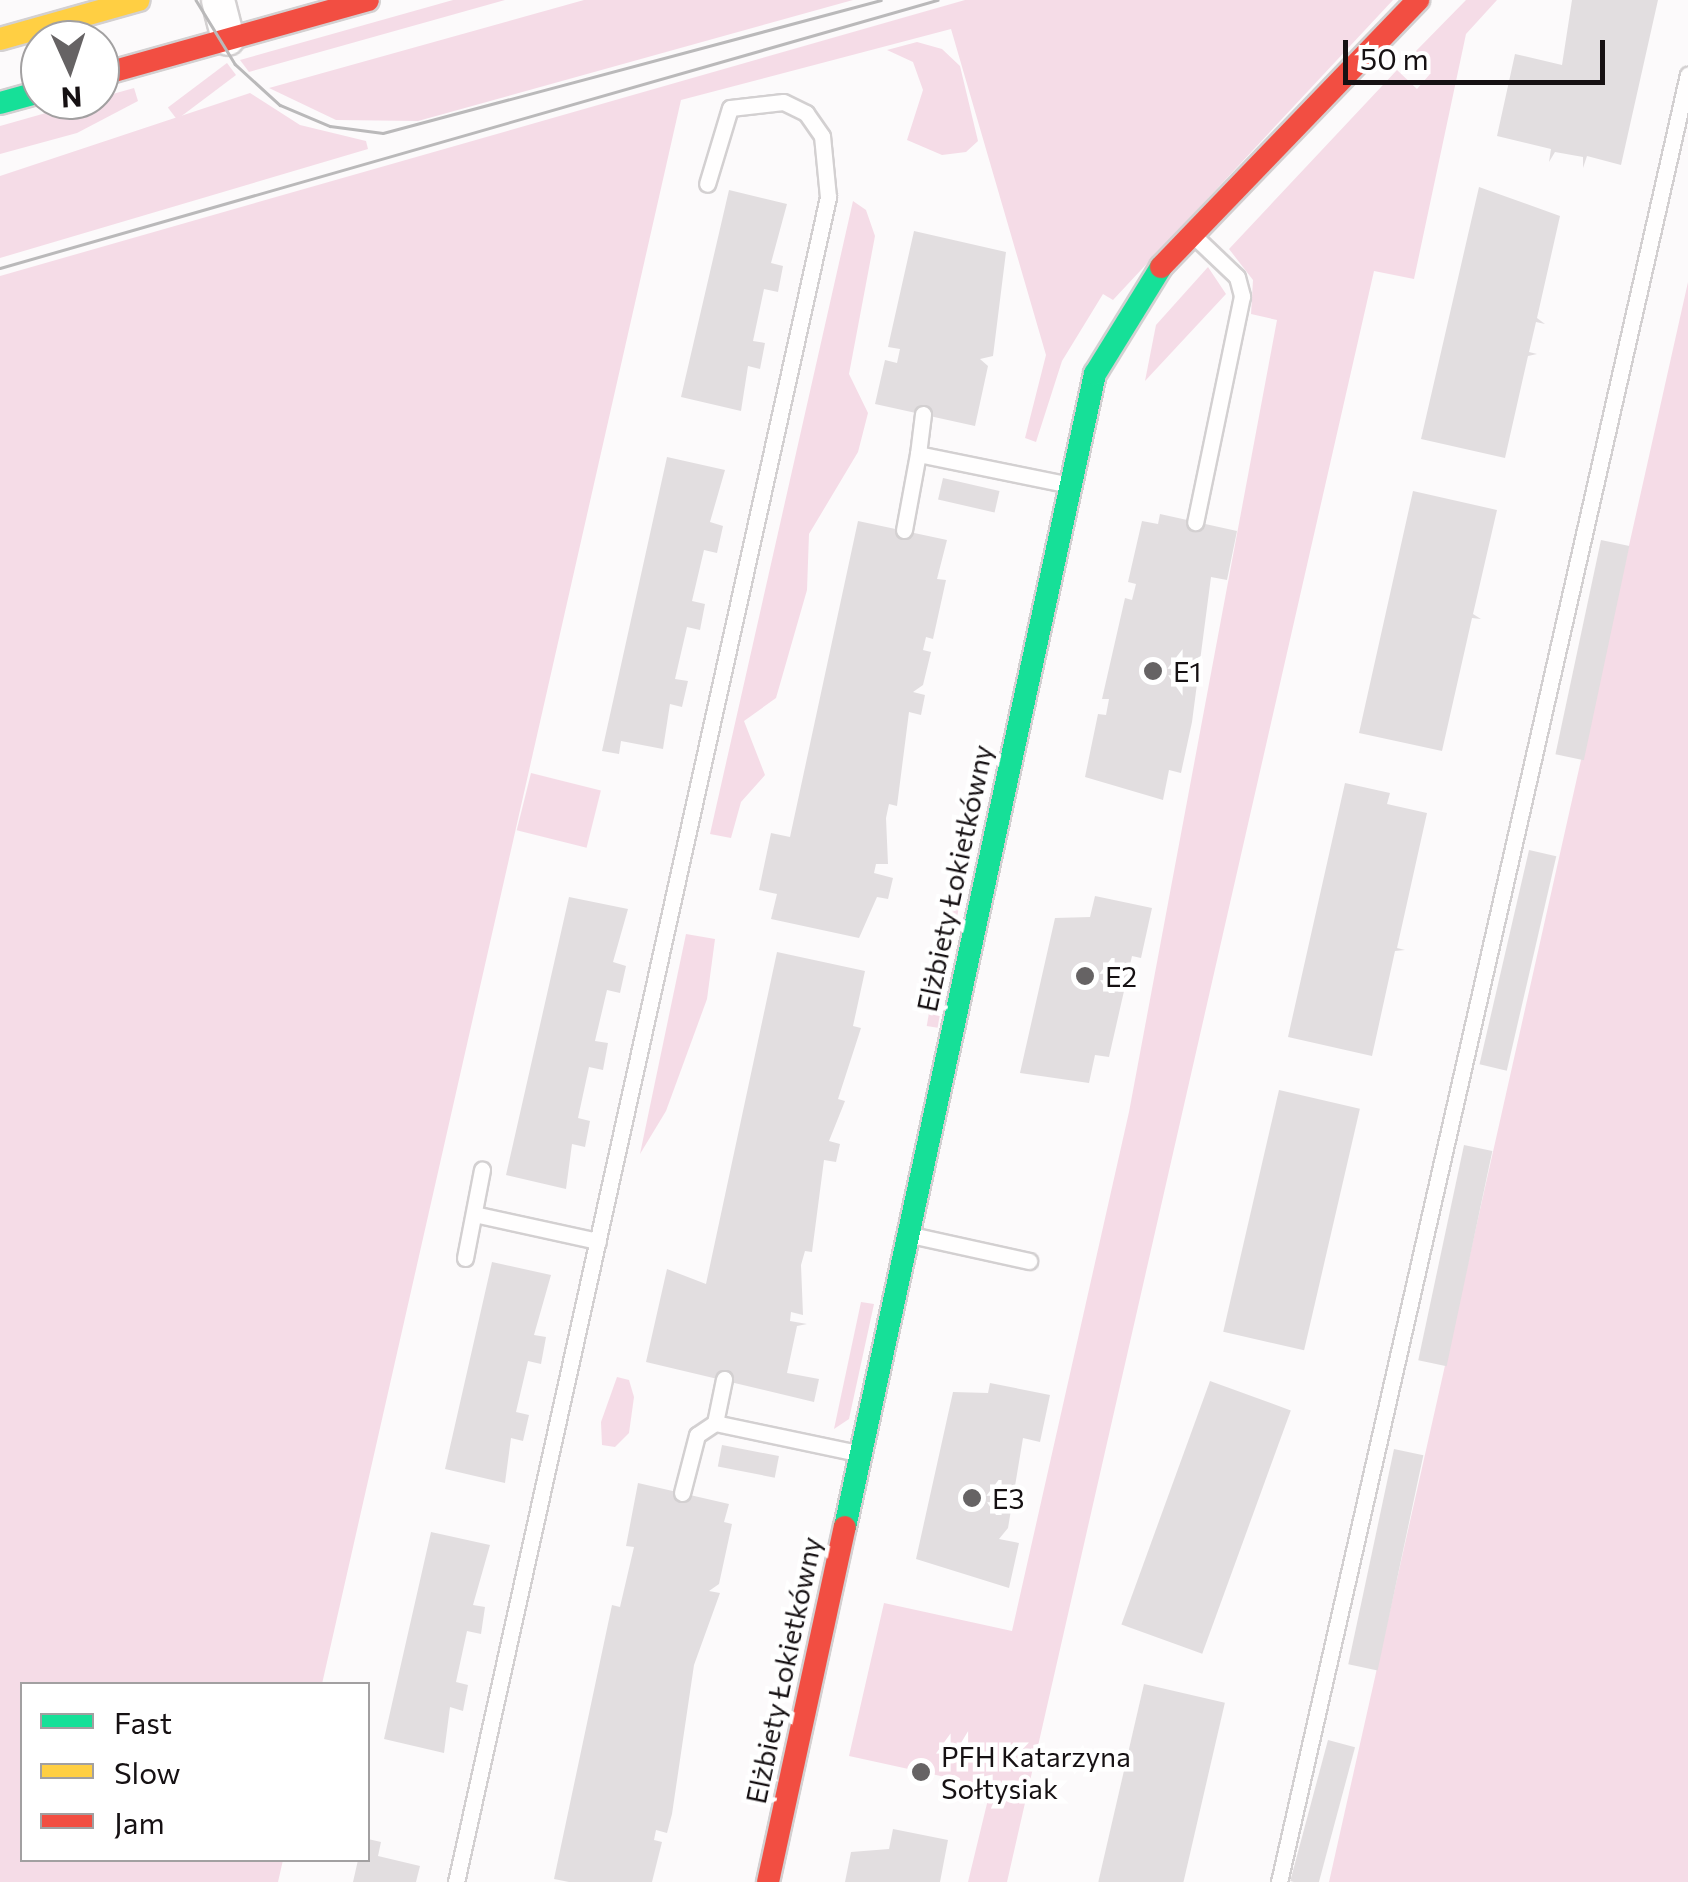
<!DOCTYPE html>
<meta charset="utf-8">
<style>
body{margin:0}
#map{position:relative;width:1688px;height:1882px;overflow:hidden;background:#fcfafb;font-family:Commissioner,sans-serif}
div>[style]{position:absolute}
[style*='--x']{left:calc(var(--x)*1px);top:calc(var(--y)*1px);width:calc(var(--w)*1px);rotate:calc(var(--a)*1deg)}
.green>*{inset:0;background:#f5dce7;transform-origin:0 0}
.building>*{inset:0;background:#e2dee0;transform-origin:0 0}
.roads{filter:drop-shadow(2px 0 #d3d0d1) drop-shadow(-2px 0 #d3d0d1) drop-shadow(0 2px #d3d0d1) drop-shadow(0 -2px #d3d0d1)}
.lane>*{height:15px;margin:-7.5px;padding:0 7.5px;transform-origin:7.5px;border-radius:7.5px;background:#fffefe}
.street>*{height:32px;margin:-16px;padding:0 16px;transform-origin:16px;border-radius:16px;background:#fffefe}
.fast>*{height:22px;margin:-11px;padding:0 11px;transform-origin:11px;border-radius:11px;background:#16e098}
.slow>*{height:22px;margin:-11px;padding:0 11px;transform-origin:11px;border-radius:11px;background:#ffcf43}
.jam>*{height:22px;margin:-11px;padding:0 11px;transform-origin:11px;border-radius:11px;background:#f24e42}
.tram>*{height:2.5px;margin:-1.25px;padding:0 1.25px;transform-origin:1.25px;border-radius:1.25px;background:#bab9ba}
.dots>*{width:28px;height:28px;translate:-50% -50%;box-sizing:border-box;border:5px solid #fff;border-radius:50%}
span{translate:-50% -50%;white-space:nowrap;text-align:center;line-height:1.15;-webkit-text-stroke:9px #fff;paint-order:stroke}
.poi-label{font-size:28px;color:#161113}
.left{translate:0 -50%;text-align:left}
.street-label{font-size:28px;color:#161113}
.legend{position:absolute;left:20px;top:1682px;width:350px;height:180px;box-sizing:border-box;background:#fff;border:2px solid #a2a0a1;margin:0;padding:12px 18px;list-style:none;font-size:30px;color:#161113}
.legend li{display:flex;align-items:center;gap:20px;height:50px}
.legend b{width:50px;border:2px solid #a2a0a1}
.north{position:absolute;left:20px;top:20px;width:100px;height:100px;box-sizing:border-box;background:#fff;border:2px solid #a2a0a1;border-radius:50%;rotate:177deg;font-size:28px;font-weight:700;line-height:40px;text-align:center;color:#161113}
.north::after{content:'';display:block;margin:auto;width:35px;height:45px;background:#666364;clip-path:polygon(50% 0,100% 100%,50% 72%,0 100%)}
.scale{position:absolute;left:1343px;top:40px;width:262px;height:45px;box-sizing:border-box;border:5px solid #161113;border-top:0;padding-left:12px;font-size:30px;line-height:35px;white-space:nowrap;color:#161113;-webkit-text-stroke:8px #fff;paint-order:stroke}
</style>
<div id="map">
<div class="green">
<i style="clip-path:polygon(453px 0,505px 0,249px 72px,240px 60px)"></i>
<i style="clip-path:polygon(584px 0,853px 0,418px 121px,336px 120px,269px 88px)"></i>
<i style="clip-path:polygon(965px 0,1393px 0,1113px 300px,1103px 294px,1062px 361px,1036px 442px,1025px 438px,1046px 355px,951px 29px,681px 100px,322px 1684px,22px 1684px,22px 1860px,283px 1860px,278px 1882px,0 1882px,0 276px)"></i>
<i style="clip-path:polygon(1466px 0,1497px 0,1466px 34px,1414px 279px,1374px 271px,1007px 1882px,968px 1882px,991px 1787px,849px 1756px,884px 1603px,1012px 1631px,1129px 1112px,1277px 320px,1251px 314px,1253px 280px,1229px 249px,1397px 70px,1417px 89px,1430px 74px,1416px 51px)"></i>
<i style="clip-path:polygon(917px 42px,942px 49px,960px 66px,978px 141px,966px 152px,942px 155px,907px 140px,923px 90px,913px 62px,887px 50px)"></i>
<i style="left:227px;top:63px;width:15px;height:74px;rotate:53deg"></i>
<i style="clip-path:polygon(134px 88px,138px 101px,77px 133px,0 154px,0 126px)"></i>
<i style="clip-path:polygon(250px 93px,300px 125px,366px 141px,368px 149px,0 258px,0 176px)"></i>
<i style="clip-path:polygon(853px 201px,866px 210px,875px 236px,849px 374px,868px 413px,858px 452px,809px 534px,807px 590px,776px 698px,744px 721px,765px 775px,741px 802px,731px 838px,710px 834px)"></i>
<i style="clip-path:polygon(1208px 267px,1226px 294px,1145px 381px,1156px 325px)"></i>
<i style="clip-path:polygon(1688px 282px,1688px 1882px,1329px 1882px,1581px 760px)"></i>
<i style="left:531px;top:773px;width:72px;height:59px;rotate:14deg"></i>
<i style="left:950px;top:894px;width:11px;height:134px;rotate:10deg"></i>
<i style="clip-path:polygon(686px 934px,715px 939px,707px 999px,666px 1111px,640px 1154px)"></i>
<i style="clip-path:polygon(861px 1302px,874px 1304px,849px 1419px,834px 1429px)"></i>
<i style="clip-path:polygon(617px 1377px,629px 1380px,634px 1397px,629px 1433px,615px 1447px,602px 1445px,601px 1422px)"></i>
</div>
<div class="building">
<i style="clip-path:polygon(1572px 0,1658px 0,1621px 165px,1587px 156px,1583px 168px,1583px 157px,1555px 152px,1549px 162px,1551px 149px,1497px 136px,1515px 54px,1562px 65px)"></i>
<i style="clip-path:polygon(1479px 187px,1560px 216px,1537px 318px,1545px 324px,1536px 322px,1529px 352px,1537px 354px,1528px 356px,1505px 458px,1421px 439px)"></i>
<i style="clip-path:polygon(729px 190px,787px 204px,771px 263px,783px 266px,778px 292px,764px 289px,753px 341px,765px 343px,760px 369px,748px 366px,741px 411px,681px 397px)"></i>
<i style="clip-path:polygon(914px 231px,1006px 252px,993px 356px,980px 359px,988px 366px,975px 426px,875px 404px,885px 360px,897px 363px,900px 349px,888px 347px)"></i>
<i style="clip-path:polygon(667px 457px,725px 470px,710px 522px,723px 526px,717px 553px,704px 550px,692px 601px,705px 604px,700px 630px,687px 627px,675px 679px,688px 681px,682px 707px,670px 704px,663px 749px,621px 741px,619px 754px,602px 751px)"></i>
<i style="left:943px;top:478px;width:58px;height:22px;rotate:13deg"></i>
<i style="clip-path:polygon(1413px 491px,1497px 510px,1473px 614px,1481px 619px,1472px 618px,1442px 751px,1359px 733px)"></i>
<i style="clip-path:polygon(1160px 514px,1237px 531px,1227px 580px,1211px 577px,1192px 722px,1181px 773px,1169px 770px,1163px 800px,1085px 777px,1098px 714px,1106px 715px,1109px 699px,1102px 699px,1125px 598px,1132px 600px,1136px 584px,1128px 582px,1142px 521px,1158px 524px)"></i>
<i style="clip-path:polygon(858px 521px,947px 540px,937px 579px,946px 580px,933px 639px,926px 637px,923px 650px,931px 652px,923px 685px,913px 692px,925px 695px,921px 715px,909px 712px,897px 806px,889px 804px,886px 818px,888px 864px,876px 864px,874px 873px,893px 878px,888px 899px,877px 897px,859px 938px,771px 919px,777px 894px,759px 890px,771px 833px,790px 837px)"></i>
<i style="left:1601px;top:540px;width:29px;height:219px;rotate:12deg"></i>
<i style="clip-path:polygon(1345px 783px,1390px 793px,1387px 804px,1427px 813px,1397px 948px,1405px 950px,1395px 951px,1372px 1056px,1288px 1037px)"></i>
<i style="left:1529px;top:850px;width:28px;height:220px;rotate:13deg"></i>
<i style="clip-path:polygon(1095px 896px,1152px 908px,1141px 958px,1132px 956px,1109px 1057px,1095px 1055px,1089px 1083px,1020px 1073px,1055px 918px,1090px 917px)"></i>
<i style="clip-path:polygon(569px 897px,628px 909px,613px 962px,626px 966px,620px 993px,607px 990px,595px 1041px,608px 1043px,603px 1070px,589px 1067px,578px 1118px,590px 1121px,585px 1147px,572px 1144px,566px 1189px,506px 1175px)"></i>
<i style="clip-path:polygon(777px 952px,865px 971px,853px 1026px,861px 1028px,838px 1099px,845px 1101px,829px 1141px,840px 1144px,836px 1162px,824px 1160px,812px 1252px,805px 1251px,801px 1265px,803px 1315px,791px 1312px,790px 1321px,807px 1324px,797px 1326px,787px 1373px,819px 1379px,814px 1402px,646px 1362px,667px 1269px,706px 1284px)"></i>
<i style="left:1279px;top:1090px;width:83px;height:248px;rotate:13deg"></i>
<i style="left:1464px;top:1145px;width:29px;height:220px;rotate:12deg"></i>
<i style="clip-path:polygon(492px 1262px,551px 1275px,534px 1335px,546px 1337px,541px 1364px,528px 1361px,516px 1412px,529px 1415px,523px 1441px,511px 1438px,505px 1483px,445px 1469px)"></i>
<i style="left:1210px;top:1381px;width:86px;height:259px;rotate:20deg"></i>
<i style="clip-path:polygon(990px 1383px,1050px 1395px,1040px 1442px,1023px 1438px,1008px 1528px,999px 1539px,1019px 1543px,1009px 1588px,916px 1559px,953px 1392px,988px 1393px)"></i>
<i style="left:722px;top:1445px;width:58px;height:22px;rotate:11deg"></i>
<i style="left:1394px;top:1449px;width:30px;height:220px;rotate:12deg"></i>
<i style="clip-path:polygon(638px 1483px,729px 1504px,724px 1522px,732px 1524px,719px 1584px,709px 1591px,720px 1593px,694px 1665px,672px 1814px,667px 1833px,656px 1830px,654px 1840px,662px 1842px,652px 1882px,569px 1882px,554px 1879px,612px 1605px,620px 1607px,634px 1547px,626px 1546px)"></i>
<i style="clip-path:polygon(431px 1532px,490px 1545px,473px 1605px,485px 1607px,481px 1634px,467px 1631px,456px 1682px,468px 1685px,463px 1711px,450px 1707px,444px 1753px,384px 1739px)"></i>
<i style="left:1144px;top:1684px;width:83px;height:203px;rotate:13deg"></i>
<i style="left:1328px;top:1740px;width:28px;height:146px;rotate:15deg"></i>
<i style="clip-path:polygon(893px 1829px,948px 1840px,940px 1882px,845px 1882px,851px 1852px,889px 1849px)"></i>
<i style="clip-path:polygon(368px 1839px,381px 1842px,378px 1856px,420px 1866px,416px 1882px,353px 1882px,358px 1860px,368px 1860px)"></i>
</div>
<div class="roads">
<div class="lane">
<i style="--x:1194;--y:236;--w:59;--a:43.6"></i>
<i style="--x:1237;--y:277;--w:20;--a:75"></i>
<i style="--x:1242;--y:296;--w:231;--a:101.7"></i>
<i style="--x:923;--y:414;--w:40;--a:97.1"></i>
<i style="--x:918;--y:454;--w:151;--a:11.5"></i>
<i style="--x:904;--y:530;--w:77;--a:-79.6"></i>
<i style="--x:474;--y:1214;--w:127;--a:12.3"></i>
<i style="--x:911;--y:1235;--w:121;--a:12.4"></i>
<i style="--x:465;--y:1258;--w:90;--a:-79.1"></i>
<i style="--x:715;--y:1423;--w:45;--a:-78.4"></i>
<i style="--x:682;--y:1493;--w:60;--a:-75.5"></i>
<i style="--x:697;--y:1435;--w:22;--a:-34"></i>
<i style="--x:715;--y:1423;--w:145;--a:11.9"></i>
<i style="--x:456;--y:1882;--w:1726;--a:-77.55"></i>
<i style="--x:828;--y:197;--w:61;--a:-95.6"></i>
<i style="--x:822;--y:136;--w:28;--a:-125"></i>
<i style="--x:806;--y:113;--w:25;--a:-154"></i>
<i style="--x:783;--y:102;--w:53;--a:173.5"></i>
<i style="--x:730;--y:108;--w:79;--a:106.8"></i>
<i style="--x:1279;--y:1882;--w:1853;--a:-77.25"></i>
</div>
<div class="street">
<i style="--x:218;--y:0;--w:40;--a:75.6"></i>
</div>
<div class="fast">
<i style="--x:0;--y:103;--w:41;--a:-15.4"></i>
<i style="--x:845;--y:1527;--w:1180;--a:-77.77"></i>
<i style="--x:1095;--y:374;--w:126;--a:-58.3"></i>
</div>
<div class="slow">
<i style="--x:0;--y:39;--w:144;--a:-15.7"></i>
</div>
<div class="jam">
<i style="--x:100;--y:75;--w:278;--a:-15.6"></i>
<i style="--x:1161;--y:267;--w:371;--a:-46.1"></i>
<i style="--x:768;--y:1882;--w:363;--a:-77.8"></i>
</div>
</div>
<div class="tram">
<i style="--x:196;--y:0;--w:75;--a:58.6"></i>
<i style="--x:235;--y:64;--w:61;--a:42.3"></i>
<i style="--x:280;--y:105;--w:54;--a:22.8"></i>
<i style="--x:330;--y:126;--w:53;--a:7.5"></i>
<i style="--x:383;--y:133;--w:515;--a:-14.95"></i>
<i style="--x:0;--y:268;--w:975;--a:-15.96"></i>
</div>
<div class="dots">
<i style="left:1153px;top:671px;background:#666364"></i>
<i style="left:1085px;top:976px;background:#666364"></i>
<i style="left:972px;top:1498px;background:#666364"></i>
<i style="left:921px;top:1772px;background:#666364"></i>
</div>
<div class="poi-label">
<span class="left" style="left:1173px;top:671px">E1</span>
<span class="left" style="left:1105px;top:976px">E2</span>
<span class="left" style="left:992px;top:1498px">E3</span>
<span class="left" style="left:941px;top:1772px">PFH Katarzyna<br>Sołtysiak</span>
</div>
<div class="street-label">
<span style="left:954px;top:878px;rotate:-78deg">Elżbiety Łokietkówny</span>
<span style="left:783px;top:1670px;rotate:-78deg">Elżbiety Łokietkówny</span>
</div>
<ul class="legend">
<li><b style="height:12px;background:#16e098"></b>Fast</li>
<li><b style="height:12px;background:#ffcf43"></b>Slow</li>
<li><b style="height:12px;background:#f24e42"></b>Jam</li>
</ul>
<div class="north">N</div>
<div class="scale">50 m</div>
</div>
